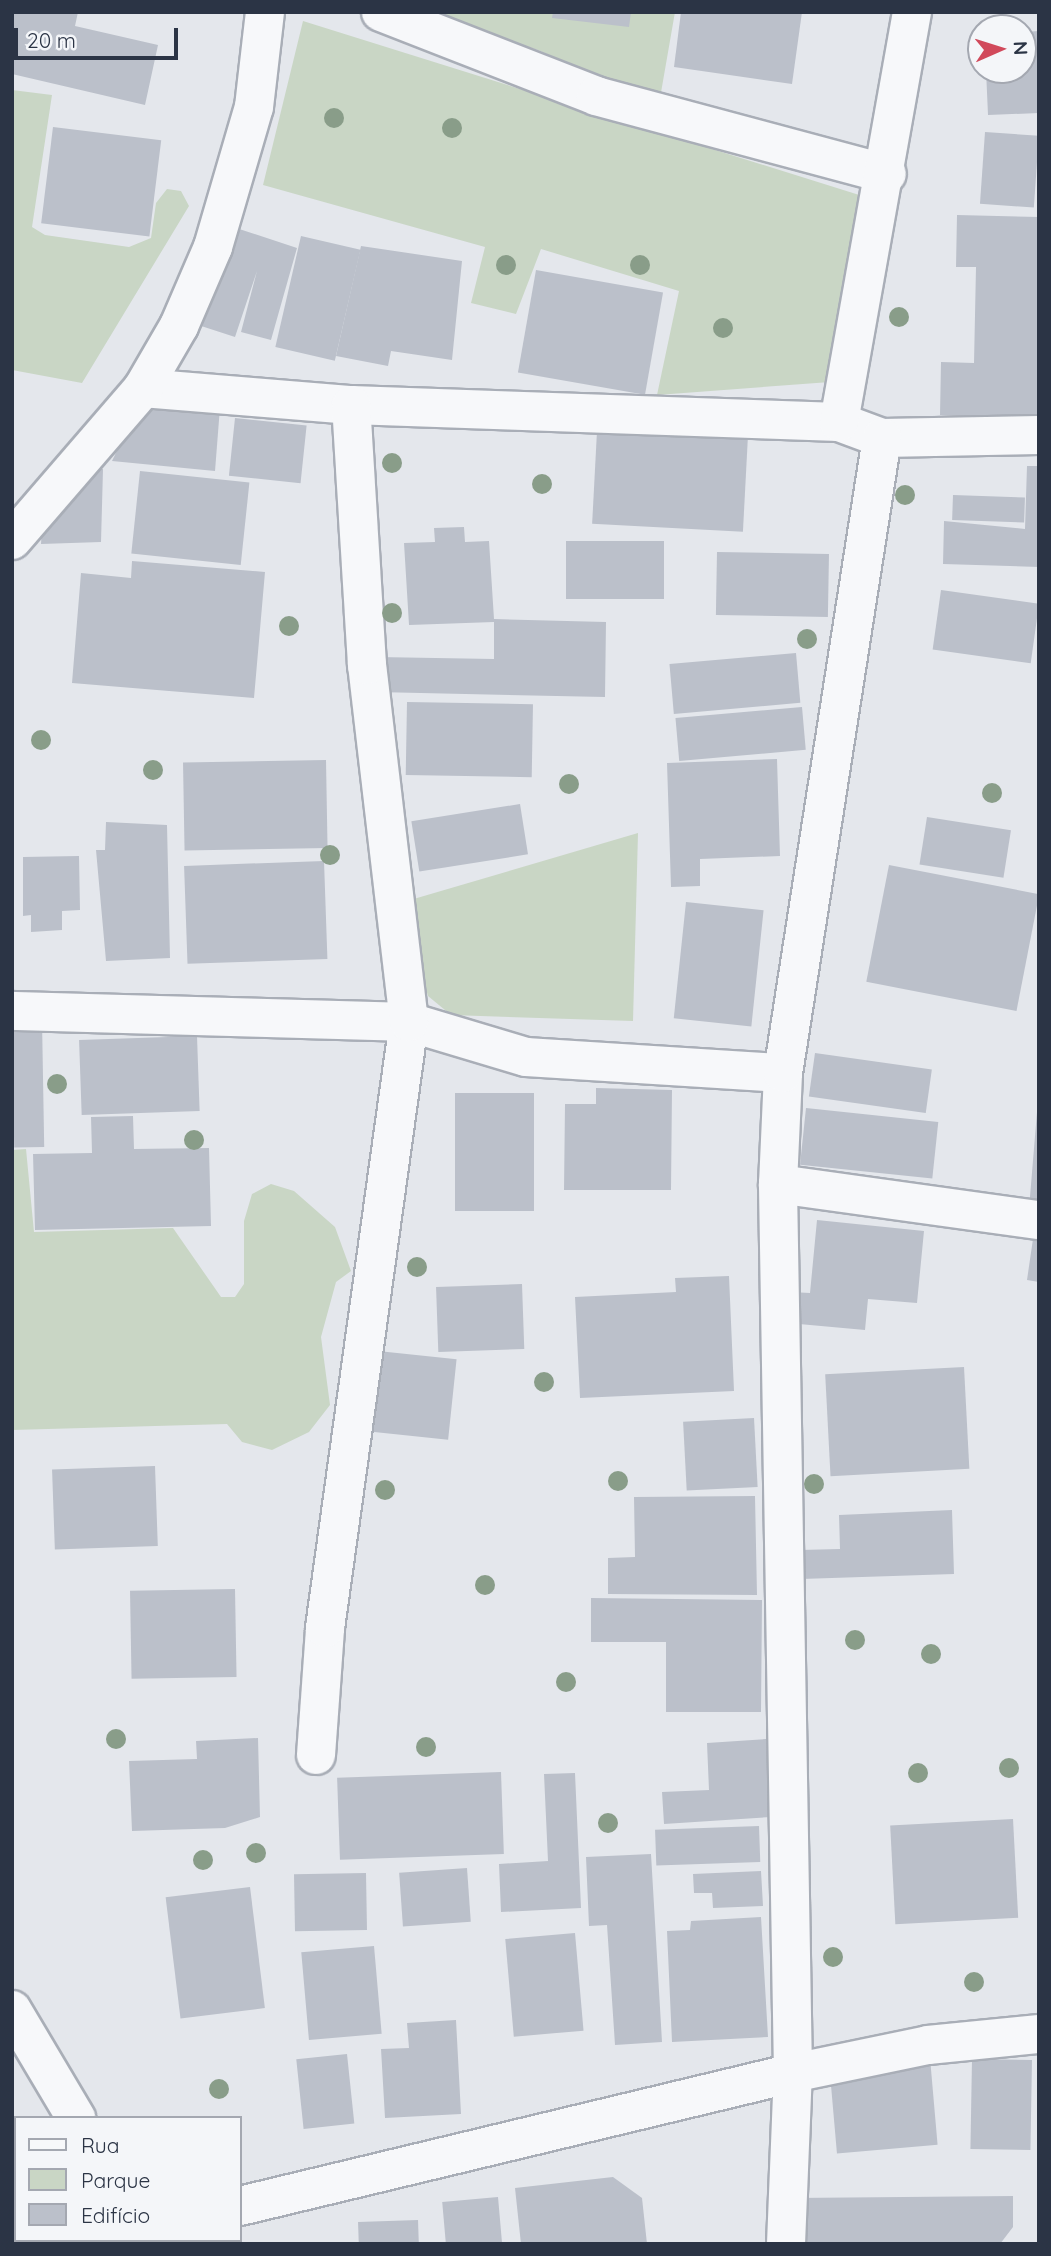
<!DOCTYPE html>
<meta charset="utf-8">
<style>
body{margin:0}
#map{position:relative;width:1051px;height:2256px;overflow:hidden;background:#e4e7ec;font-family:Quicksand,sans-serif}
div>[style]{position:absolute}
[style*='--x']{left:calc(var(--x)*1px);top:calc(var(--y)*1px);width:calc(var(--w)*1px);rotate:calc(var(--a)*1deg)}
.green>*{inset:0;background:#c9d6c5}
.building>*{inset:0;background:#bbc0ca;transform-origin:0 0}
.roads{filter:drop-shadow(2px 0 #a9aeb7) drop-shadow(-2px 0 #a9aeb7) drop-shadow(0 2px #a9aeb7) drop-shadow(0 -2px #a9aeb7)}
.minor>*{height:38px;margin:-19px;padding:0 19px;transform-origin:19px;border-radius:19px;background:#f7f8fa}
.trees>*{width:20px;height:20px;margin:-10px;border-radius:50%;background:#899d89}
span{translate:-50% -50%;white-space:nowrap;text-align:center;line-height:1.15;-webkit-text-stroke:5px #f4f6f9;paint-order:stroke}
.frame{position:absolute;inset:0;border:14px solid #2b3445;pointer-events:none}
.legend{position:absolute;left:14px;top:2116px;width:228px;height:126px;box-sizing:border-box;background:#f4f6f9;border:2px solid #a4a8b1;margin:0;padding:9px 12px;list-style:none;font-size:21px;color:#2b3445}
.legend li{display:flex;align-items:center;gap:14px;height:35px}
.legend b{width:35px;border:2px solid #a4a8b1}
.north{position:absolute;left:967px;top:14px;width:70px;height:70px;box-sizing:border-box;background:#f4f6f9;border:2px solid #a4a8b1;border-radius:50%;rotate:87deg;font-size:19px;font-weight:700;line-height:28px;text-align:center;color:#2b3445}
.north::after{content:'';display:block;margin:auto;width:24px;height:32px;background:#d1495b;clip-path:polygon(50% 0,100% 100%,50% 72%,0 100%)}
.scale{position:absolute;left:14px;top:28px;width:164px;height:32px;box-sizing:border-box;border:4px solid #2b3445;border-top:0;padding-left:9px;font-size:21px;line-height:24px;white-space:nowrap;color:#2b3445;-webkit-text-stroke:5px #f4f6f9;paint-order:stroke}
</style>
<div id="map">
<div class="green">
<i style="clip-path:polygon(418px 12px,675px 12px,659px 104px,538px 50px)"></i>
<i style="clip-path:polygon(303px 21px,872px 199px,830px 382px,657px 395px,679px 291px,541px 249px,516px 314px,471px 303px,485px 247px,263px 185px)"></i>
<i style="clip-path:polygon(12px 90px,52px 95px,32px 227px,45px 235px,129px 247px,151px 238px,156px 203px,167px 189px,181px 191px,189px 206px,82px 383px,12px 370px)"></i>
<i style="clip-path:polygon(638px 833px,633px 1021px,451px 1015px,428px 996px,400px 903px)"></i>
<i style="clip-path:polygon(26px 1149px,34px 1232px,173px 1228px,221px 1297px,235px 1297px,244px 1284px,244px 1221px,252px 1194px,271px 1184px,294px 1191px,335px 1227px,351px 1271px,336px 1282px,321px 1337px,330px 1405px,309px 1432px,272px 1450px,242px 1442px,227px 1424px,12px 1430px,12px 1150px)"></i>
</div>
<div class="building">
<i style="clip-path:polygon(12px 12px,78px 12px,75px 26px,158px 45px,145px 105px,12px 74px)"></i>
<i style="clip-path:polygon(553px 12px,631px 12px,629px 27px,552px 18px)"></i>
<i style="clip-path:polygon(681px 12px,802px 12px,792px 84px,674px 67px)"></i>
<i style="clip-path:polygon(1039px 31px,1039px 113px,988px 115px,986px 70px,1023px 70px,1023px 32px)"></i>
<i style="left:53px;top:127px;width:109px;height:97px;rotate:7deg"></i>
<i style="left:985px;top:132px;width:54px;height:72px;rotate:4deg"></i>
<i style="clip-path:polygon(957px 215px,1039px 217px,1039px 417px,940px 415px,941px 362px,974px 363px,976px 267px,956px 267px)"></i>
<i style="clip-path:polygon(227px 225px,297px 248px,271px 340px,241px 332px,257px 271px,235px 337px,195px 324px)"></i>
<i style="left:301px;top:236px;width:61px;height:114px;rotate:13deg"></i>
<i style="clip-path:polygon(361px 246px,462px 261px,452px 360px,391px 351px,388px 366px,336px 356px)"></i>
<i style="left:536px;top:270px;width:129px;height:104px;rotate:10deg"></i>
<i style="clip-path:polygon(141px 401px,220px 407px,215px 471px,112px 461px)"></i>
<i style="left:235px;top:418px;width:72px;height:58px;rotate:6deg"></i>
<i style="left:597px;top:431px;width:151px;height:93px;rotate:3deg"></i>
<i style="clip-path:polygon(1027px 466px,1039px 466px,1039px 567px,943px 564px,944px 521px,1025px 529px)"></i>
<i style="clip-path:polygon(103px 469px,101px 542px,41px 544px,43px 509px,78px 470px)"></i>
<i style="left:140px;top:471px;width:110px;height:83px;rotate:6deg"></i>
<i style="left:953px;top:495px;width:72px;height:25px;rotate:2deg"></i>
<i style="clip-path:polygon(464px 527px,465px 542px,489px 541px,494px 619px,606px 622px,605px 697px,376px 692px,377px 657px,494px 659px,494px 622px,409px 625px,404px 543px,435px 542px,434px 528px)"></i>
<i style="left:664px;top:541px;width:58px;height:98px;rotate:90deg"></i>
<i style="left:717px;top:552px;width:112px;height:63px;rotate:1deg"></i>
<i style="clip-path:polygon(132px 561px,265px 572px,254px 698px,72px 683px,81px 573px,131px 578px)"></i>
<i style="left:941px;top:590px;width:99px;height:60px;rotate:8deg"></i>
<i style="left:796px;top:653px;width:50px;height:127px;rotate:85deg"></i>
<i style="left:407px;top:702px;width:126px;height:73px;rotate:1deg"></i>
<i style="left:802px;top:707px;width:43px;height:127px;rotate:85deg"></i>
<i style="clip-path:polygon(777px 759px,780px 856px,700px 859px,700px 886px,671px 887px,667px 763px)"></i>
<i style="left:326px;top:760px;width:88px;height:143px;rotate:89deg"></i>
<i style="left:520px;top:804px;width:51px;height:110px;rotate:81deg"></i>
<i style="left:927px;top:817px;width:85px;height:48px;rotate:9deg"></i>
<i style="clip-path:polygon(106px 822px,167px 825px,170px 958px,106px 961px,96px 850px,105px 850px)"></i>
<i style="clip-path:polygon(79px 856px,80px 910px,62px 911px,62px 930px,31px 932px,31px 915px,23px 916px,23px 857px)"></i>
<i style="left:324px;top:861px;width:98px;height:140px;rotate:88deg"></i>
<i style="left:889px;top:865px;width:153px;height:119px;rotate:11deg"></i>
<i style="left:686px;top:902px;width:78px;height:117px;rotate:6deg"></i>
<i style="left:42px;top:1020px;width:127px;height:30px;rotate:89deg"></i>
<i style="left:197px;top:1036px;width:75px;height:118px;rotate:88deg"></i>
<i style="left:815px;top:1053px;width:118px;height:44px;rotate:8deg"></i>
<i style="clip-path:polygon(596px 1088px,672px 1090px,671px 1190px,564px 1190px,565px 1104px,596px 1104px)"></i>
<i style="left:534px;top:1093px;width:118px;height:79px;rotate:90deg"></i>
<i style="left:806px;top:1108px;width:133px;height:57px;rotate:6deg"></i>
<i style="clip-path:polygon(1037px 1112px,1039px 1113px,1039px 1210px,1029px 1209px)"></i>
<i style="clip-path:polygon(133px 1116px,134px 1149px,209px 1148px,211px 1226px,35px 1230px,33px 1154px,92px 1153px,91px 1117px)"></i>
<i style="clip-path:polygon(817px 1220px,924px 1231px,917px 1303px,868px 1299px,865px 1330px,788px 1323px,791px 1292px,810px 1293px)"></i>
<i style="clip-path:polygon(1033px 1239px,1039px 1240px,1039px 1282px,1027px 1280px)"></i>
<i style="clip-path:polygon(729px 1276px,734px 1391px,580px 1398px,575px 1297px,676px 1292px,675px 1278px)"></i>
<i style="left:522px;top:1284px;width:65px;height:86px;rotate:88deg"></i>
<i style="left:378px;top:1351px;width:79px;height:81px;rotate:6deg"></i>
<i style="left:964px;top:1367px;width:102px;height:139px;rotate:87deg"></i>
<i style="left:754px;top:1418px;width:69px;height:71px;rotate:87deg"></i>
<i style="left:155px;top:1466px;width:80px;height:103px;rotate:88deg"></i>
<i style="clip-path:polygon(755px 1496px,757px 1595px,608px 1594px,608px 1558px,635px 1557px,634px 1497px)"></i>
<i style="clip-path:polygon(952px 1510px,954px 1574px,801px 1579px,800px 1550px,840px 1549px,839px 1515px)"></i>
<i style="left:235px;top:1589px;width:88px;height:105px;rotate:89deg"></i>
<i style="clip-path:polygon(591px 1598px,762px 1600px,761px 1712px,666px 1712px,666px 1642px,591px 1642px)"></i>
<i style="clip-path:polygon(258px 1738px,260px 1817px,225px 1828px,132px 1831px,129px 1761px,197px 1759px,196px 1741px)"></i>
<i style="clip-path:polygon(766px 1739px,771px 1817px,664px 1824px,662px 1792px,709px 1790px,707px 1743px)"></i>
<i style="left:501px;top:1772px;width:82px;height:164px;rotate:88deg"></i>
<i style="clip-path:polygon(575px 1773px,581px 1908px,501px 1912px,499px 1864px,548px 1861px,544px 1774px)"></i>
<i style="left:1013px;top:1819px;width:99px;height:123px;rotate:87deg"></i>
<i style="left:759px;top:1826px;width:36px;height:104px;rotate:88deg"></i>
<i style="clip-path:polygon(651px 1854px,662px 2042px,615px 2045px,607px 1925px,589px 1926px,586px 1857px)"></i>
<i style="left:467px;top:1868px;width:54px;height:68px;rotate:86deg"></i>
<i style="clip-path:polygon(761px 1871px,763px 1906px,713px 1908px,712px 1893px,694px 1893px,693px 1874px)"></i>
<i style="left:366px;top:1873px;width:57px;height:72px;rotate:89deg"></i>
<i style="left:250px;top:1887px;width:122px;height:85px;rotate:83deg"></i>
<i style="clip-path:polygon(761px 1917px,768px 2037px,672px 2042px,667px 1931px,690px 1930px,691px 1921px)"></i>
<i style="left:575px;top:1933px;width:98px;height:70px;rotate:85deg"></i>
<i style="left:374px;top:1946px;width:88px;height:73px;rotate:85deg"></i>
<i style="clip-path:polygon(456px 2020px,461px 2114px,385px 2118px,381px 2049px,409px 2048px,407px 2023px)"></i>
<i style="left:347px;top:2054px;width:70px;height:51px;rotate:84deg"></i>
<i style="left:930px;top:2058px;width:87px;height:101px;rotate:85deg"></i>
<i style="left:972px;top:2059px;width:60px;height:90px;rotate:1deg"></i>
<i style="clip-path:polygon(613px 2177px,642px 2198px,647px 2244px,521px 2244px,515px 2188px)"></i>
<i style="clip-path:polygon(1013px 2196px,1013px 2227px,1000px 2244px,795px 2244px,794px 2198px)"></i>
<i style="left:498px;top:2197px;width:47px;height:56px;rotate:85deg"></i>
<i style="left:418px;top:2220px;width:24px;height:60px;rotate:88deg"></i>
</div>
<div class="roads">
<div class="minor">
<i style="--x:381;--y:12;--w:231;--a:21.3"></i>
<i style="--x:596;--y:96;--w:301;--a:15"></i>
<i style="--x:143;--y:388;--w:209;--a:4.7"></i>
<i style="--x:351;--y:405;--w:488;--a:2"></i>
<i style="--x:839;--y:422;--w:46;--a:20.4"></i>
<i style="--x:882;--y:438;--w:157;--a:-1.1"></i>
<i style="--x:839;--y:422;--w:416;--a:-79.9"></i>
<i style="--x:12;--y:540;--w:201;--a:-49.2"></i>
<i style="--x:143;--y:388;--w:72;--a:-59.9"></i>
<i style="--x:179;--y:326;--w:86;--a:-66.7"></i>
<i style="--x:213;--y:247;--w:146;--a:-73.7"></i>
<i style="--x:254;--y:107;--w:96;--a:-83.4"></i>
<i style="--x:12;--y:1011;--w:397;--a:1.6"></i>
<i style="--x:409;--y:1022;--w:122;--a:16.7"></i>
<i style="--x:526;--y:1057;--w:257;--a:3.6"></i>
<i style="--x:778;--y:1184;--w:263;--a:7.9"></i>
<i style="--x:316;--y:1755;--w:127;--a:-85.9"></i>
<i style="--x:325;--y:1628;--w:612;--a:-82.11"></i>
<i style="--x:409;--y:1022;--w:359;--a:-96.7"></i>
<i style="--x:367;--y:665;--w:260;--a:-93.5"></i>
<i style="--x:12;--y:2010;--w:126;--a:59.3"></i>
<i style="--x:240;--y:2206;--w:569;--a:-13.52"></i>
<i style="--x:793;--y:2073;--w:138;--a:-11.7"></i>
<i style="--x:928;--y:2045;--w:112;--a:-5.7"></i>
<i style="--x:148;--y:2240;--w:4;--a:63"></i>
<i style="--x:786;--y:2244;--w:171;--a:-87.7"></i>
<i style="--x:793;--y:2073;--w:889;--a:-90.97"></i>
<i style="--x:778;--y:1184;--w:111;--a:-87.4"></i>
<i style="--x:783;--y:1073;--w:643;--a:-81.14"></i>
</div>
</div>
<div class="trees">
<i style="left:334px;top:118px"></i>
<i style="left:452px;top:128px"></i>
<i style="left:506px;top:265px"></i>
<i style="left:640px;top:265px"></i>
<i style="left:899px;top:317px"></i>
<i style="left:723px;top:328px"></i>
<i style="left:392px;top:463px"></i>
<i style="left:542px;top:484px"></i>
<i style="left:905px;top:495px"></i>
<i style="left:392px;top:613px"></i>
<i style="left:289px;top:626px"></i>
<i style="left:807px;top:639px"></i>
<i style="left:41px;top:740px"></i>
<i style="left:153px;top:770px"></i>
<i style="left:569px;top:784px"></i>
<i style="left:992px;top:793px"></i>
<i style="left:330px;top:855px"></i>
<i style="left:57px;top:1084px"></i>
<i style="left:194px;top:1140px"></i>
<i style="left:417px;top:1267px"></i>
<i style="left:544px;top:1382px"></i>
<i style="left:618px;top:1481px"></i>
<i style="left:814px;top:1484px"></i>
<i style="left:385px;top:1490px"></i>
<i style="left:485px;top:1585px"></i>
<i style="left:855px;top:1640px"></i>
<i style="left:931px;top:1654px"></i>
<i style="left:566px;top:1682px"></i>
<i style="left:116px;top:1739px"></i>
<i style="left:426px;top:1747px"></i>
<i style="left:1009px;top:1768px"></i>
<i style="left:918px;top:1773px"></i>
<i style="left:608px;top:1823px"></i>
<i style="left:256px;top:1853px"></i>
<i style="left:203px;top:1860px"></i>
<i style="left:833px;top:1957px"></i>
<i style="left:974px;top:1982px"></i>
<i style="left:219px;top:2089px"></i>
</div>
<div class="frame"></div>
<ul class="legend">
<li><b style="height:9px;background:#f7f8fa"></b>Rua</li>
<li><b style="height:19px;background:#c9d6c5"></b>Parque</li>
<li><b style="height:19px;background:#bbc0ca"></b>Edifício</li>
</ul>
<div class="north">N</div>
<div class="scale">20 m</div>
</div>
